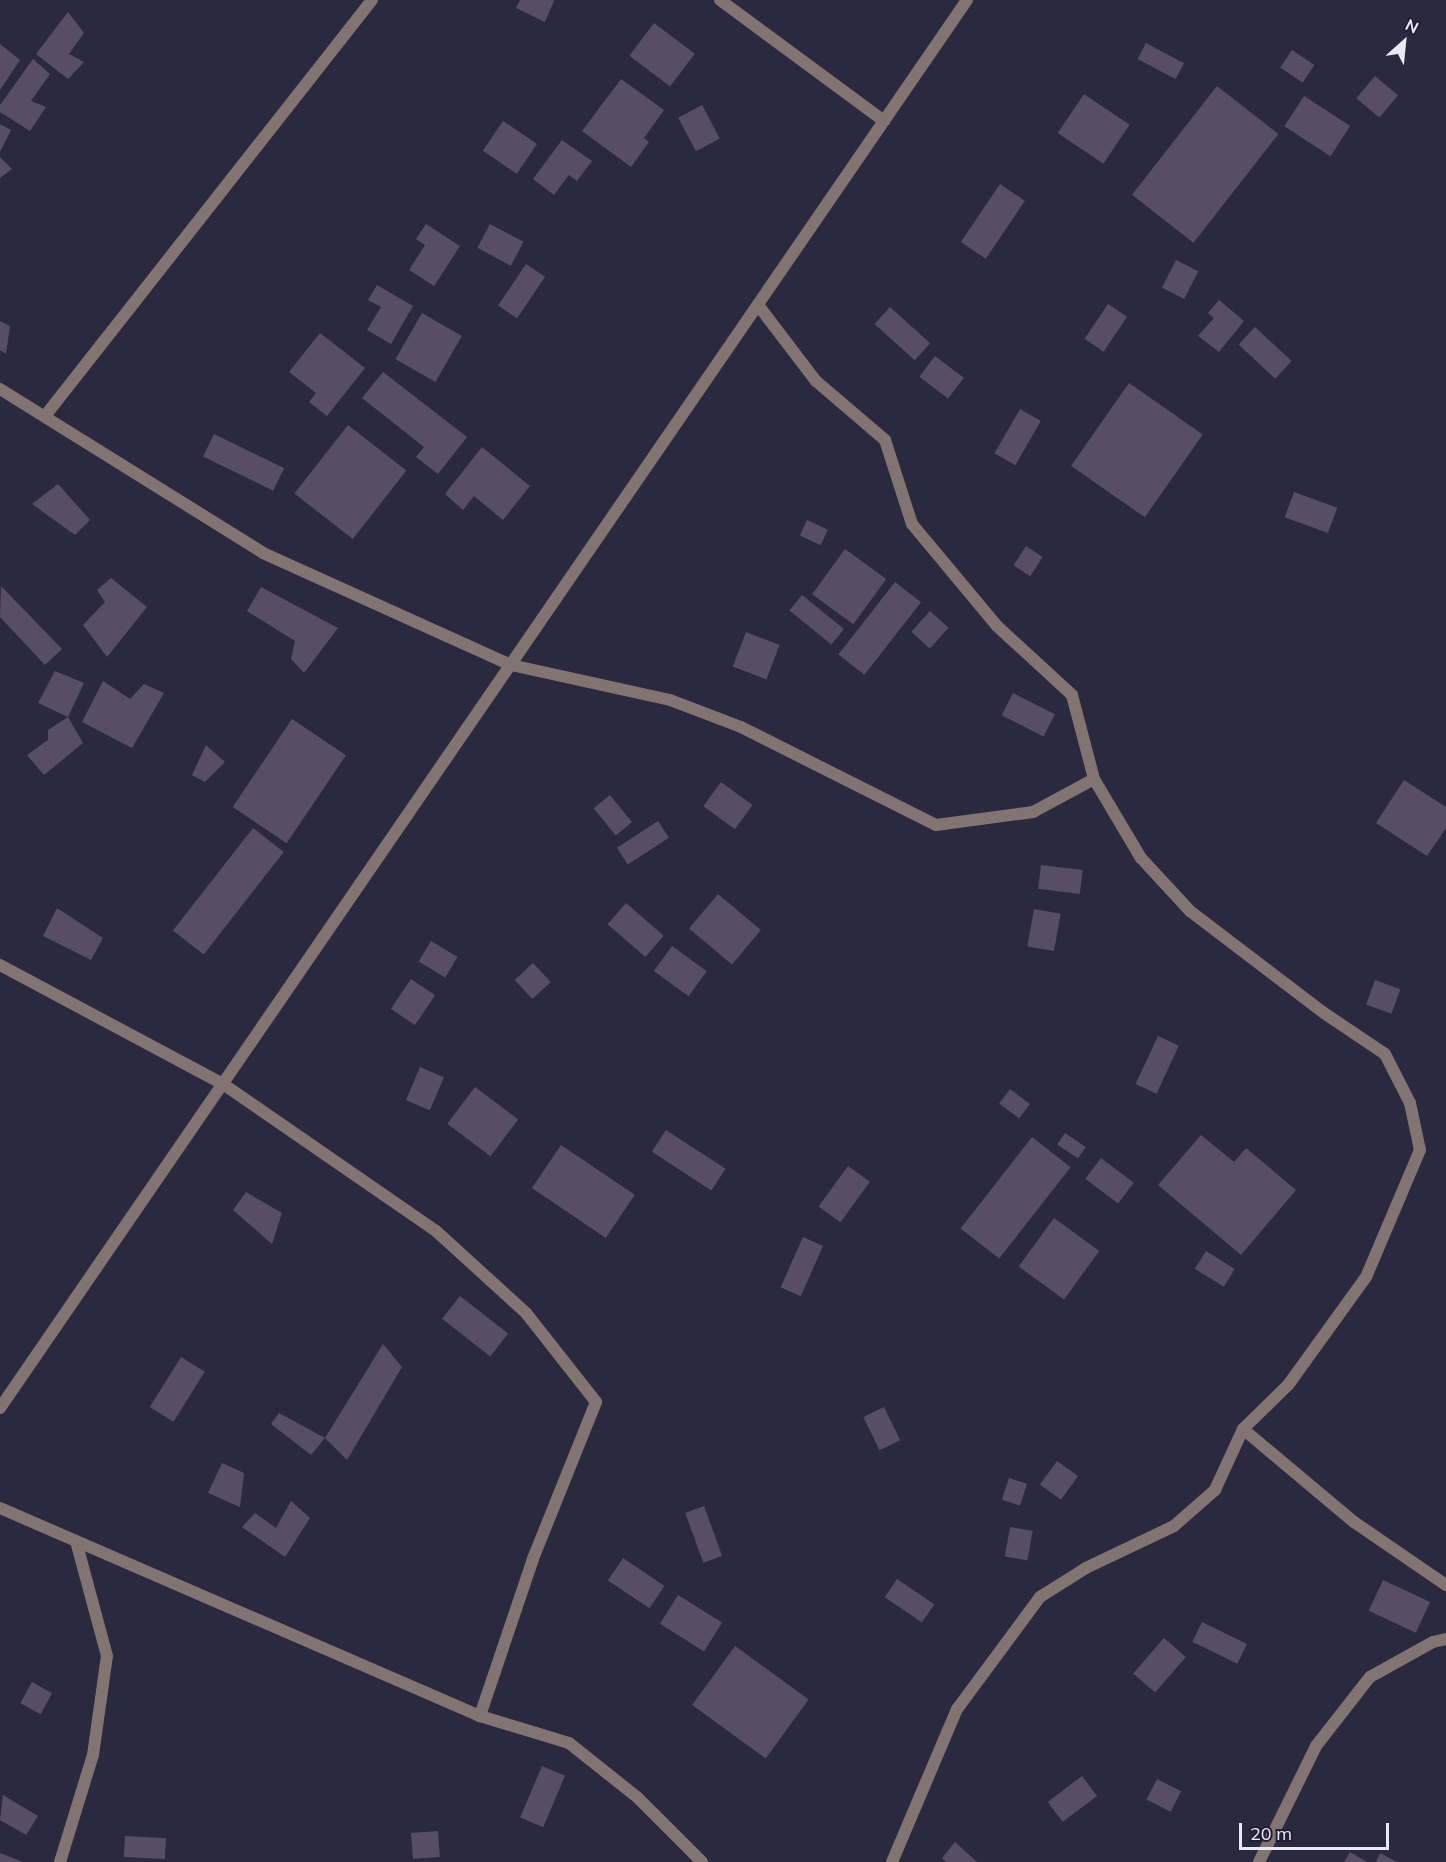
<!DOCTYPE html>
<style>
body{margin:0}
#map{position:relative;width:1446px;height:1862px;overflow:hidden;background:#2b293f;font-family:Mulish,sans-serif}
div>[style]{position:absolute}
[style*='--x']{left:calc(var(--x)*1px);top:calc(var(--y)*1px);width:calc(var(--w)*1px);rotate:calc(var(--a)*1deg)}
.building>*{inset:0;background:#574e66;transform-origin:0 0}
.street>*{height:12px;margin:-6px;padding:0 6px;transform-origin:6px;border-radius:6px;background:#827472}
span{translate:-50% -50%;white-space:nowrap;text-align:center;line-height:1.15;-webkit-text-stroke:5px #221f34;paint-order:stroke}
.north{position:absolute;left:1374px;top:12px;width:60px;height:60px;-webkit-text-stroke:4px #221f34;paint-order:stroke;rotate:27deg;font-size:16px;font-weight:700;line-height:24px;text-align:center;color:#eae9f8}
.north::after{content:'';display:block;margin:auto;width:21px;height:27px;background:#eae9f8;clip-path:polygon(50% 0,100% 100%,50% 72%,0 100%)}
.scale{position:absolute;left:1239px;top:1823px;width:150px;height:27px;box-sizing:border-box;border:3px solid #eae9f8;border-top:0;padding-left:8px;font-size:18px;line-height:21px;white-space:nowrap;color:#eae9f8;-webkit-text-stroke:4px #221f34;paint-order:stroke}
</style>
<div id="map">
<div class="building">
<i style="clip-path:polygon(520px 0,553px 0,554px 1px,545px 22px,516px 8px)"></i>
<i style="clip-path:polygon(68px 12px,84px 33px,69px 54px,84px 62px,68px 79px,36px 54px)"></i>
<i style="left:654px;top:23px;width:51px;height:41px;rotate:37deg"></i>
<i style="left:1146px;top:43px;width:43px;height:18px;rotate:28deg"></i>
<i style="clip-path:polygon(0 44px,20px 60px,0 90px)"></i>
<i style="left:1292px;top:50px;width:27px;height:21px;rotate:34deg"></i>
<i style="clip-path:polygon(33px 59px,50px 74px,31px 101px,46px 107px,30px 131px,0 112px,0 105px)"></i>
<i style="left:1375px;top:76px;width:30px;height:29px;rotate:40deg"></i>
<i style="clip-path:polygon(621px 79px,664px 110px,644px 138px,649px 142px,631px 167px,582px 131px)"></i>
<i style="left:1217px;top:86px;width:78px;height:138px;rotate:38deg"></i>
<i style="left:1084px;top:94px;width:55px;height:47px;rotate:34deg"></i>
<i style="left:1304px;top:96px;width:55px;height:36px;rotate:33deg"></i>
<i style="left:702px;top:105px;width:38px;height:27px;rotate:62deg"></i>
<i style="left:503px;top:121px;width:41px;height:36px;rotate:34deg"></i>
<i style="clip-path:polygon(0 124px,11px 130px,0 152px)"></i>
<i style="clip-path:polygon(562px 140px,592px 161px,577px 181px,569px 175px,554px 195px,533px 179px)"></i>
<i style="clip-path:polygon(0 157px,12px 169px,0 178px)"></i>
<i style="left:1000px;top:184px;width:30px;height:70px;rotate:34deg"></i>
<i style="clip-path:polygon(426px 224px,460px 246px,434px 286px,409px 270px,425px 245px,416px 239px)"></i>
<i style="left:490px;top:224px;width:38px;height:27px;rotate:28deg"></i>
<i style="left:1176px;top:260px;width:25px;height:31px;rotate:27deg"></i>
<i style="left:526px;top:264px;width:23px;height:50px;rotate:34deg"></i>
<i style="clip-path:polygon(377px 285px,413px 306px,391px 344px,367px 330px,381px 307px,368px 300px)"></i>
<i style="clip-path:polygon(1219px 300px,1244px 321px,1219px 352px,1198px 336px,1214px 318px,1208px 313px)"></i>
<i style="left:1108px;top:304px;width:23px;height:42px;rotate:34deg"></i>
<i style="left:890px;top:307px;width:54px;height:23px;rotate:42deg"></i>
<i style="left:422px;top:313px;width:46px;height:53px;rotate:30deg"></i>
<i style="clip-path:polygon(0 321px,10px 326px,6px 354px,0 350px)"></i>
<i style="left:1255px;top:327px;width:50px;height:24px;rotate:43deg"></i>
<i style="clip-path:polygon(320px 333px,365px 368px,327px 416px,309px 402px,316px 393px,289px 372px)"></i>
<i style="left:935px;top:356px;width:36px;height:26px;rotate:37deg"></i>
<i style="clip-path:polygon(383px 372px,467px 437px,438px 474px,416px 457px,424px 447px,362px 398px)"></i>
<i style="left:1129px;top:383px;width:90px;height:101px;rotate:35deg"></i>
<i style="left:1020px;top:409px;width:24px;height:51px;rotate:30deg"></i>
<i style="left:348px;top:425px;width:74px;height:87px;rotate:38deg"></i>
<i style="left:214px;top:434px;width:78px;height:25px;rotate:26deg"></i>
<i style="clip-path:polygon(482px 447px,530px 486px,503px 520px,474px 496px,463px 510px,445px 494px)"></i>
<i style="clip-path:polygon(58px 484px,90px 520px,75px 535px,32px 504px)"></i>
<i style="left:1294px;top:492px;width:46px;height:27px;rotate:20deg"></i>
<i style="left:807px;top:520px;width:23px;height:17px;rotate:25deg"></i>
<i style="left:1026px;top:546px;width:20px;height:23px;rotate:33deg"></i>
<i style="left:845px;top:549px;width:51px;height:56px;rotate:36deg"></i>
<i style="clip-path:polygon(111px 578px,147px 607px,107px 657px,83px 625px,105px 602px,97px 590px)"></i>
<i style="left:895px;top:582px;width:33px;height:92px;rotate:38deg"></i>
<i style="clip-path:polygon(1px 586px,62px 649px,45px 665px,0 617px)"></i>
<i style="clip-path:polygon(261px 587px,338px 628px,304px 673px,291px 659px,295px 641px,247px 611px)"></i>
<i style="left:802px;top:595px;width:54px;height:20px;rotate:39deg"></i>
<i style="left:930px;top:611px;width:25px;height:28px;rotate:42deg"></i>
<i style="left:746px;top:632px;width:36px;height:37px;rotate:21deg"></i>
<i style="clip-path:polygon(55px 671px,84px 683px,68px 717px,83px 743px,44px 775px,27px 755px,48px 740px,48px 730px,68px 717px,38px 703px)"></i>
<i style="clip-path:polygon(103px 681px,130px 699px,144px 684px,164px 693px,132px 748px,82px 722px)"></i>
<i style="left:1013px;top:693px;width:47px;height:25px;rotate:27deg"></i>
<i style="left:292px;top:719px;width:65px;height:106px;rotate:34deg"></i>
<i style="clip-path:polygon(206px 745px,225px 762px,205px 782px,192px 775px)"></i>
<i style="clip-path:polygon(1404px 780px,1446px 807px,1446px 828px,1427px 856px,1376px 823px)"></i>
<i style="left:721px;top:782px;width:39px;height:30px;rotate:36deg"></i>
<i style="left:610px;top:795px;width:35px;height:21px;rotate:51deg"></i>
<i style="left:658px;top:821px;width:20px;height:49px;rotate:57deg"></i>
<i style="left:253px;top:828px;width:39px;height:130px;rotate:38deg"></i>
<i style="left:1041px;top:865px;width:42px;height:24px;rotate:7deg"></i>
<i style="left:718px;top:894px;width:56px;height:45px;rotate:40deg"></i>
<i style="left:626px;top:903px;width:50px;height:28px;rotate:41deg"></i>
<i style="clip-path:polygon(57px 908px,103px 938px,91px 960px,43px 936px)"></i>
<i style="left:1034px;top:909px;width:27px;height:38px;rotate:10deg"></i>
<i style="left:431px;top:941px;width:31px;height:24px;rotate:31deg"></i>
<i style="left:672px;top:946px;width:43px;height:31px;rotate:36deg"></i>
<i style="left:533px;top:963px;width:26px;height:25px;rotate:47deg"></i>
<i style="left:411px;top:979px;width:29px;height:36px;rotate:34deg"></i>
<i style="left:1375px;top:980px;width:27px;height:26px;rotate:20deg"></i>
<i style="left:1158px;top:1036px;width:23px;height:53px;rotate:25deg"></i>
<i style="left:420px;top:1067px;width:26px;height:36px;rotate:23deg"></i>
<i style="left:475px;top:1087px;width:54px;height:46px;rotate:37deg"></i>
<i style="left:1010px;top:1089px;width:25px;height:18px;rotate:37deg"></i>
<i style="left:666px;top:1130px;width:71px;height:26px;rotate:33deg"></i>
<i style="left:1065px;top:1133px;width:25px;height:14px;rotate:34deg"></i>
<i style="clip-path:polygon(1201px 1135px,1234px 1162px,1246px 1148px,1296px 1190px,1241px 1255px,1158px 1185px)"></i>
<i style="left:1032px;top:1137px;width:49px;height:116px;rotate:38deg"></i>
<i style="left:561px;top:1145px;width:89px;height:52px;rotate:34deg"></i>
<i style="left:1101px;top:1158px;width:41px;height:26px;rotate:37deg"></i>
<i style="left:848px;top:1166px;width:27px;height:50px;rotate:36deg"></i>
<i style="clip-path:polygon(246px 1192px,282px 1213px,272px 1244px,233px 1210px)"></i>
<i style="left:1054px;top:1218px;width:56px;height:60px;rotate:36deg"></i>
<i style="left:803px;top:1237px;width:22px;height:55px;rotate:24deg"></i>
<i style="left:1206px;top:1251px;width:34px;height:21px;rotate:32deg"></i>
<i style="left:460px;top:1296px;width:61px;height:29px;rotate:38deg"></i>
<i style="clip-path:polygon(383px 1344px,402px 1367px,347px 1460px,325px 1438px,311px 1455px,271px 1424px,279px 1413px,325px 1438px)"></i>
<i style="left:181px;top:1357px;width:28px;height:59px;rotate:32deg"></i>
<i style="left:884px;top:1407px;width:37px;height:23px;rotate:64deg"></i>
<i style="left:1057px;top:1461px;width:26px;height:29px;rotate:36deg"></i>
<i style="clip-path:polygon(222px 1463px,244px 1473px,240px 1507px,208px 1493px)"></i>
<i style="left:1009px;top:1478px;width:19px;height:23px;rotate:18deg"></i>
<i style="clip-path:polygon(291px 1501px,310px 1518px,285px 1557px,242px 1527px,255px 1513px,276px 1528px)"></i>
<i style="left:704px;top:1506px;width:53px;height:20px;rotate:70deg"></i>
<i style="left:1010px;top:1527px;width:23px;height:30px;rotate:10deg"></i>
<i style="left:623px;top:1558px;width:50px;height:27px;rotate:34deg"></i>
<i style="left:897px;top:1579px;width:45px;height:22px;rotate:34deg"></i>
<i style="left:1383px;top:1580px;width:52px;height:34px;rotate:25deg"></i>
<i style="left:678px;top:1595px;width:52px;height:34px;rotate:32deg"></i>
<i style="left:1202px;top:1622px;width:50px;height:22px;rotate:26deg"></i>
<i style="left:1164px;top:1638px;width:29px;height:47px;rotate:41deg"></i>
<i style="left:735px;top:1646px;width:91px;height:73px;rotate:36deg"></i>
<i style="left:32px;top:1682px;width:23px;height:24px;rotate:29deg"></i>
<i style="left:542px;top:1766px;width:25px;height:56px;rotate:23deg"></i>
<i style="left:1082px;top:1776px;width:25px;height:43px;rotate:53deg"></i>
<i style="left:1157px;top:1779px;width:27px;height:23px;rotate:27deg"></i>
<i style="clip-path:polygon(3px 1795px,38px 1816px,26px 1835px,0 1820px)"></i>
<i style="left:438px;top:1831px;width:26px;height:27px;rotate:86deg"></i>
<i style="left:125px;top:1836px;width:41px;height:21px;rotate:3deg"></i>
<i style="clip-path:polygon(955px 1842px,977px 1862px,946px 1862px,942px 1858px)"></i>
<i style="clip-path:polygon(1350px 1852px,1367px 1862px,1344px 1862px)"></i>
<i style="clip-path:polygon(0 1853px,23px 1862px,0 1862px)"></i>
<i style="clip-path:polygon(1380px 1853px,1397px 1862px,1376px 1862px)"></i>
</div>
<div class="street">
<i style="--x:720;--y:0;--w:204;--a:36.4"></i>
<i style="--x:758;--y:305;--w:96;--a:52.7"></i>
<i style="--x:816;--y:381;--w:91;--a:40.5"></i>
<i style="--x:885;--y:440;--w:88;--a:72.2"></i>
<i style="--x:912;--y:524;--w:133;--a:50.2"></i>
<i style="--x:997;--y:626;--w:102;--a:42.6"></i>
<i style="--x:1072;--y:695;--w:87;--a:75.3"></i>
<i style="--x:1094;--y:779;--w:92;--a:59.3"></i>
<i style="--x:1141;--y:858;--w:72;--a:47.2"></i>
<i style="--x:1190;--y:911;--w:168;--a:37.3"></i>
<i style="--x:1324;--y:1013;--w:73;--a:33.9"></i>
<i style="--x:1385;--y:1054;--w:55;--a:63"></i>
<i style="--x:1410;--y:1103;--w:48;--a:78"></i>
<i style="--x:1420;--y:1150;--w:138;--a:113"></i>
<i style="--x:1366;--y:1277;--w:133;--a:125.8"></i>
<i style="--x:1288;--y:1385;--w:63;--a:135.6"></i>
<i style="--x:1243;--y:1429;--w:67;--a:114.7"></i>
<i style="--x:1215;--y:1490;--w:55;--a:138.7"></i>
<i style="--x:1174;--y:1526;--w:98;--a:154.5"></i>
<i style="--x:1086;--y:1568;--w:54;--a:147.8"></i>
<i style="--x:1040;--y:1597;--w:139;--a:126.5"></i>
<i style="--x:957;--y:1709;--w:166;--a:113"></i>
<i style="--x:0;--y:389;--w:310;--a:31.9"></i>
<i style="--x:263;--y:553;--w:272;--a:24.3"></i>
<i style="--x:511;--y:665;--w:163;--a:12.4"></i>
<i style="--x:670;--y:700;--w:76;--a:20.8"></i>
<i style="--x:741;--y:727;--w:218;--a:26.7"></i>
<i style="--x:936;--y:825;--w:98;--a:-7.6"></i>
<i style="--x:1033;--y:812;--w:69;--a:-28.4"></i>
<i style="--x:45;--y:416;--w:529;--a:-51.83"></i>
<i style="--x:0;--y:965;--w:253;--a:28.1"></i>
<i style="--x:223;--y:1084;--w:259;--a:34.6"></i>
<i style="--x:436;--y:1231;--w:122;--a:42.3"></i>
<i style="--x:526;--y:1313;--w:113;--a:51.8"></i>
<i style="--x:596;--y:1402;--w:169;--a:111.9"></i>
<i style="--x:533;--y:1559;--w:166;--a:108.7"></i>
<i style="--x:0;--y:1408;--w:1708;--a:-55.52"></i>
<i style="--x:1243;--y:1429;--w:145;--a:40"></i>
<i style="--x:1354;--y:1522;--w:112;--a:34.4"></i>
<i style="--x:0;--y:1508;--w:523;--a:23.43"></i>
<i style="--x:480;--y:1716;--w:93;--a:16.9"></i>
<i style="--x:569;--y:1743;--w:87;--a:38.5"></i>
<i style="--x:637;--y:1797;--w:92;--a:45"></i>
<i style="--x:60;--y:1862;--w:112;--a:-72.9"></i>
<i style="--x:93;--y:1755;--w:100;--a:-82"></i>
<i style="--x:107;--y:1656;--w:119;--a:-105.1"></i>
<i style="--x:1259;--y:1862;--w:129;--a:-63.8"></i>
<i style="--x:1316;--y:1746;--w:88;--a:-52"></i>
<i style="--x:1370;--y:1677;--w:72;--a:-29.1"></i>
<i style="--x:1433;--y:1642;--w:13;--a:-13"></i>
</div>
<div class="north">N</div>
<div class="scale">20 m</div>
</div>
